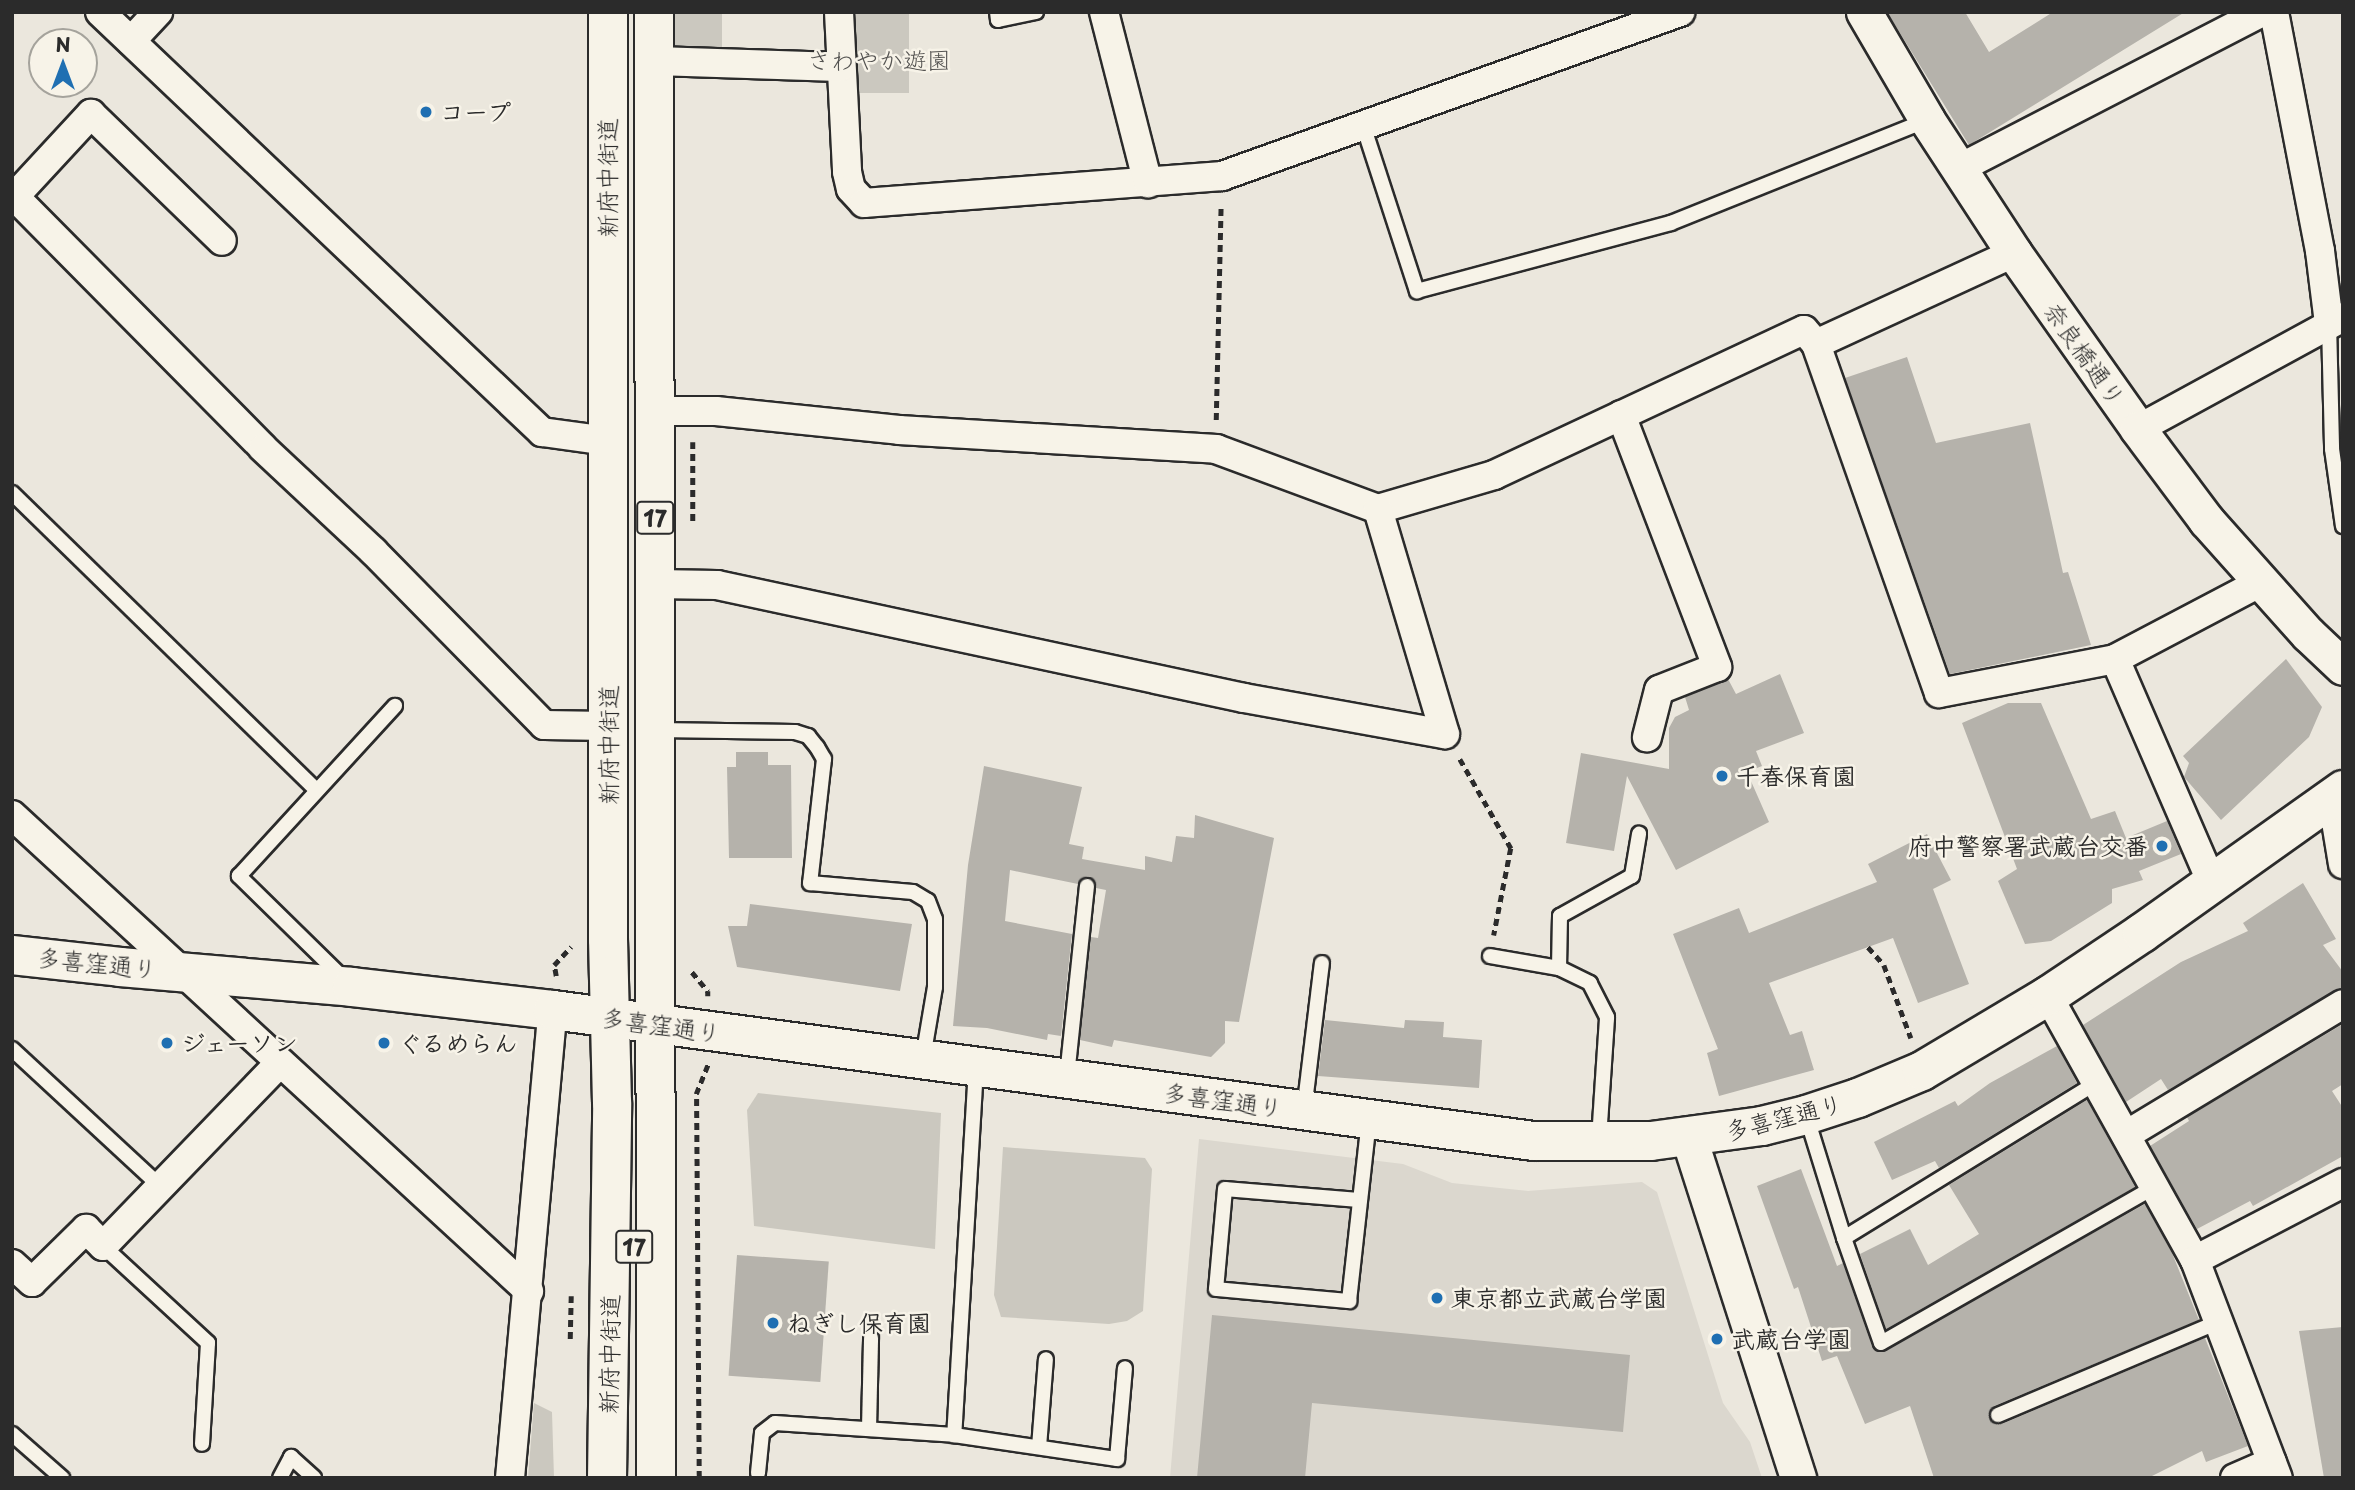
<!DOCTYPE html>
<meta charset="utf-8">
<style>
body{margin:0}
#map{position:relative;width:2355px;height:1490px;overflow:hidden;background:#ebe7dd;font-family:"Playpen Sans","Klee One",sans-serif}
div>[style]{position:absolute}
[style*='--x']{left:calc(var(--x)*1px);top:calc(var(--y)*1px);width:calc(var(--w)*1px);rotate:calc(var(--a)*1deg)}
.built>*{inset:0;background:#dbd7ce}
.green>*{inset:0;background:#cbc8bf;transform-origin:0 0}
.building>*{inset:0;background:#b5b2ab;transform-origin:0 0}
.path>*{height:4.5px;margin-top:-2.25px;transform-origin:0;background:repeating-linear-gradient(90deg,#2b2b2b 0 7px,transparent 0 12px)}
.roads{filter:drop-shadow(2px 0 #2b2b2b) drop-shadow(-2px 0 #2b2b2b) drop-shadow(0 2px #2b2b2b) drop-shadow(0 -2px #2b2b2b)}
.service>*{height:14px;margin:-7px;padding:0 7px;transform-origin:7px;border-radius:7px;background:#f7f3e8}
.minor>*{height:28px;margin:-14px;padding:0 14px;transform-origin:14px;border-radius:14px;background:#f7f3e8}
.tertiary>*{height:35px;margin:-17.5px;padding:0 17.5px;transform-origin:17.5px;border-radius:17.5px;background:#f7f3e8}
.secondary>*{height:38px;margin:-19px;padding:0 19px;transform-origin:19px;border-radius:19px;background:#f7f3e8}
.primary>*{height:38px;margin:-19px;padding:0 19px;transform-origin:19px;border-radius:19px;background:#f7f3e8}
.dots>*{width:19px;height:19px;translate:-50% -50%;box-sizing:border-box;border:4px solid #f7f3e8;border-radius:50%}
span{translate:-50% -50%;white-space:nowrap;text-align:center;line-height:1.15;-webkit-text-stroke:5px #f7f3e8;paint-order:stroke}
.shield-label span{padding:2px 5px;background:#f7f3e8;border:2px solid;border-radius:5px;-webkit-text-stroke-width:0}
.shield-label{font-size:23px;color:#2b2b2b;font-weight:700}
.park-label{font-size:24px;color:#535250}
.poi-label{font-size:24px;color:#2b2b2b;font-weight:700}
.left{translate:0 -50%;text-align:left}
.right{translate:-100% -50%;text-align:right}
.street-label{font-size:24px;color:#2b2b2b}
.frame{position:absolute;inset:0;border:14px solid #2b2b2b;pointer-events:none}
.north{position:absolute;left:28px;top:28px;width:70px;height:70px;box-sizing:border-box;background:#f7f3e8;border:2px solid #a5a39c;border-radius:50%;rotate:0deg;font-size:19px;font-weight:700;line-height:28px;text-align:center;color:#2b2b2b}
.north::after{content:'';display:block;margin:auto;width:24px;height:32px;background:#1f6fb2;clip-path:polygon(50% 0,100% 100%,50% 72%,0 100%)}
</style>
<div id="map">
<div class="built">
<i style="clip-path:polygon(1199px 1139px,1403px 1164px,1452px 1183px,1528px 1191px,1642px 1182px,1657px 1192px,1723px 1403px,1750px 1442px,1762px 1478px,1170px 1478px)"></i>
</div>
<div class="green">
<i style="left:667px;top:12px;width:55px;height:45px"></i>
<i style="left:847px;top:12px;width:62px;height:81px"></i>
<i style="clip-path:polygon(758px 1093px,941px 1113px,935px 1249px,754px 1226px,747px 1110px)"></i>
<i style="clip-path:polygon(1003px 1147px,1145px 1158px,1152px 1169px,1143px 1311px,1127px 1321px,1109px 1324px,1001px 1317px,994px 1295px)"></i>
<i style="clip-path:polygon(534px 1403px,552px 1412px,554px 1478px,528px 1478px)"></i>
</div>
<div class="building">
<i style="clip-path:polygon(1887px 12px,1965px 12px,1989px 52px,2053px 12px,2185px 12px,1969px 145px)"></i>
<i style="clip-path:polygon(1907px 357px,1936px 443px,2030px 423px,2063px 573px,2068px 572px,2091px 645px,1950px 674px,1845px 378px)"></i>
<i style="clip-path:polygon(2286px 659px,2322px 707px,2309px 737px,2221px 820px,2184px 777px,2189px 763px,2183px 756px)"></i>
<i style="clip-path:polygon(1780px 674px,1804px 733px,1756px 751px,1762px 766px,1747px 772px,1769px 822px,1676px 870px,1627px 776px,1614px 851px,1566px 843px,1581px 753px,1669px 769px,1669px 728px,1675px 717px,1689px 710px,1685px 697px,1728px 679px,1736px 694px)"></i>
<i style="clip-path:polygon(2008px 703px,2041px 703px,2091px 819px,2115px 811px,2126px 838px,2167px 821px,2181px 854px,2139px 871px,2143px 880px,2112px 889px,2112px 903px,2051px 941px,2025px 944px,1998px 881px,2017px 869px,1962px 723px)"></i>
<i style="clip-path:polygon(736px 752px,768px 752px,768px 765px,791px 765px,792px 858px,729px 858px,727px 767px,736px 767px)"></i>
<i style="clip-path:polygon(984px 766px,1082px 787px,1069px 844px,1084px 847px,1082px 859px,1145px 870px,1145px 856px,1172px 862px,1176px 836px,1194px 838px,1195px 815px,1274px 838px,1239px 1022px,1225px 1021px,1225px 1043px,1211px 1057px,1114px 1040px,1112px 1047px,1080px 1040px,1091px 937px,1098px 938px,1106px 890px,1096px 888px,1095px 882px,1089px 877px,1082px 878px,1078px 884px,1010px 870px,1005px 921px,1072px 934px,1061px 1036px,1048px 1034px,1047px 1040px,987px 1028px,953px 1026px,968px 865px)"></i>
<i style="clip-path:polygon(1927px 834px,1951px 880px,1933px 889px,1969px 984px,1918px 1003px,1893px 938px,1769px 983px,1790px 1035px,1802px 1031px,1814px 1070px,1719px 1096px,1707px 1053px,1718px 1049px,1673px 934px,1739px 908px,1749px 933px,1877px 882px,1868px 864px)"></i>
<i style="clip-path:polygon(2303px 883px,2336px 939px,2323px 945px,2343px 972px,2343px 987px,2168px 1090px,2161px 1079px,2126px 1102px,2083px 1025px,2181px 962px,2248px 931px,2243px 923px)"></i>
<i style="clip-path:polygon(750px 904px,912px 924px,900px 991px,737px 967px,728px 926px,747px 926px)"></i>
<i style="clip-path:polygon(1325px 1020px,1404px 1028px,1405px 1020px,1444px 1022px,1443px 1037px,1482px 1040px,1479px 1088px,1318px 1076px)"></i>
<i style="clip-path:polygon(2343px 1024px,2343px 1084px,2332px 1091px,2343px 1108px,2343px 1156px,2253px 1206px,2250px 1201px,2197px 1229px,2150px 1146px,2189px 1121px,2187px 1117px)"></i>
<i style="clip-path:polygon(2057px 1046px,2077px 1083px,1939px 1168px,1935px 1161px,1892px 1180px,1874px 1142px,1955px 1101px,1958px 1106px,1990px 1083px)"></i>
<i style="clip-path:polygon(2087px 1100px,2135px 1187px,1886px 1329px,1860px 1254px,1910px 1229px,1928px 1265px,1979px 1234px,1949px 1185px)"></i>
<i style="clip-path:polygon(1801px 1169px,1837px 1266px,1843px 1263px,1872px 1346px,1880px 1352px,2145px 1204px,2172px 1253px,2199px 1320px,1994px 1406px,1989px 1418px,1993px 1423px,2002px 1424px,2205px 1338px,2248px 1446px,2206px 1462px,2202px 1451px,2148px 1478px,1934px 1478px,1910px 1406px,1865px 1424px,1837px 1356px,1822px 1361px,1798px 1287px,1794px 1289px,1757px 1186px)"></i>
<i style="left:737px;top:1255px;width:92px;height:121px;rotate:4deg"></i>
<i style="clip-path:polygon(1212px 1315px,1630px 1355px,1623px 1432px,1312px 1403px,1305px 1478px,1197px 1478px)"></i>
<i style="clip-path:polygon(2343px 1327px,2343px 1478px,2324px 1478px,2299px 1331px)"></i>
</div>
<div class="path">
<i style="--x:1216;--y:420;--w:215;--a:-88.7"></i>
<i style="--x:693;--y:442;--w:82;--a:90"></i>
<i style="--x:1460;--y:759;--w:103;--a:60.2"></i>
<i style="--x:1511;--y:848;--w:89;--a:101.1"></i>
<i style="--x:1868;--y:947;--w:24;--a:48"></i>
<i style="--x:1884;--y:965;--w:78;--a:69.7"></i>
<i style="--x:692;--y:972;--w:25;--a:50"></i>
<i style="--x:708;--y:991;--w:5;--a:90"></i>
<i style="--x:556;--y:976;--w:11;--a:-100"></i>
<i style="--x:554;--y:965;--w:25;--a:-47"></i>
<i style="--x:570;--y:1339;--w:43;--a:-88.7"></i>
<i style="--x:699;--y:1478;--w:384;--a:-90.4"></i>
<i style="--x:696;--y:1094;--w:32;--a:-68"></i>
</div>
<div class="roads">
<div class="service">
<i style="--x:997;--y:12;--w:8;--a:83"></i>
<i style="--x:998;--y:20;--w:39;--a:-12"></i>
<i style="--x:1363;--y:125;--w:175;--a:72"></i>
<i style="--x:1417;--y:291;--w:263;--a:-15"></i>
<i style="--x:1671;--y:223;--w:276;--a:-21.9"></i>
<i style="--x:2329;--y:323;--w:126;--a:88.6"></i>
<i style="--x:2332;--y:449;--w:78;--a:81.9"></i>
<i style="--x:12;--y:493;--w:425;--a:44.3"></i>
<i style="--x:657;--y:730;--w:138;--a:0.8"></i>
<i style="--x:795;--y:732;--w:14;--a:17"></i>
<i style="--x:808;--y:736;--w:14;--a:51"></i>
<i style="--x:817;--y:747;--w:14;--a:60"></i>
<i style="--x:824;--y:759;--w:125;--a:96.4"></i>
<i style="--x:810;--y:883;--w:103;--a:5"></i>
<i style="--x:913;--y:892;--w:17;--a:31"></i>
<i style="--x:928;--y:901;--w:19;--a:69"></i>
<i style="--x:935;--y:919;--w:68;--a:90"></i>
<i style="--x:935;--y:987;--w:72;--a:99.6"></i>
<i style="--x:1490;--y:956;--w:70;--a:9.9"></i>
<i style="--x:343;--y:978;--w:146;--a:-135.6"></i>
<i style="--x:239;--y:876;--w:231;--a:-47.5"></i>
<i style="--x:12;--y:1049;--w:202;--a:42.8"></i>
<i style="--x:976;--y:1068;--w:368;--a:93.4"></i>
<i style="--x:954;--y:1435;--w:165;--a:8.4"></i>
<i style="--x:1117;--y:1459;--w:91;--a:-85"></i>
<i style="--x:1067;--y:1076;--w:191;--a:-84"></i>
<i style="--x:1304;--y:1111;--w:149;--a:-83.1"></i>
<i style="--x:1806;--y:1115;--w:129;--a:72.8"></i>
<i style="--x:1844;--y:1238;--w:296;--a:-31.6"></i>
<i style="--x:1599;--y:1139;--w:122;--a:-86.2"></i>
<i style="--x:1607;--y:1017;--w:38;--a:-117"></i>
<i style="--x:1590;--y:983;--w:34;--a:-154"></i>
<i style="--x:1559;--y:968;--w:52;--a:-88.9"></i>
<i style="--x:1560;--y:916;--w:82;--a:-29.1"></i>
<i style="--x:1632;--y:876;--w:43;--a:-80.5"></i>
<i style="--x:1358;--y:1200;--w:133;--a:-175.3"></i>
<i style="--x:1225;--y:1189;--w:100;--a:95.1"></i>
<i style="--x:1216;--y:1289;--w:134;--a:5.2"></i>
<i style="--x:1349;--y:1301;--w:181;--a:-83.7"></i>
<i style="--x:1844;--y:1238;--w:111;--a:70.6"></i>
<i style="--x:1881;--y:1343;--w:315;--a:-29.7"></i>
<i style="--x:103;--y:1246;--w:143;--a:42.7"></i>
<i style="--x:208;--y:1343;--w:101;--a:93.4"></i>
<i style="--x:1998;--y:1415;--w:239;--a:-22.9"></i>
<i style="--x:869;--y:1429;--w:91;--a:-88.7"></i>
<i style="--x:12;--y:1434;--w:67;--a:41.3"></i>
<i style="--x:1039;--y:1447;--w:88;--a:-85.5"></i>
<i style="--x:758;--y:1473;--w:40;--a:-84.3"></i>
<i style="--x:762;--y:1433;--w:16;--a:-38"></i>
<i style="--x:775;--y:1423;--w:179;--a:3.8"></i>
<i style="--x:280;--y:1478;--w:24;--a:-62"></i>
<i style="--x:291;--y:1457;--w:31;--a:42"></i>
</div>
<div class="minor">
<i style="--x:100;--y:12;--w:610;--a:43.54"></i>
<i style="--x:542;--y:432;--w:67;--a:7.8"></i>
<i style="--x:839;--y:12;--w:160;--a:87.1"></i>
<i style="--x:847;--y:172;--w:17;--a:77"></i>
<i style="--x:851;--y:189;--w:19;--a:47"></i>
<i style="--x:864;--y:203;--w:359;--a:-4.3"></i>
<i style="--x:1222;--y:176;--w:487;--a:-19.7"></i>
<i style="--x:1104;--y:12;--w:177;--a:75.6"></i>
<i style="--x:2274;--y:12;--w:243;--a:79.1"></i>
<i style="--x:2320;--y:251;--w:73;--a:82.9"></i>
<i style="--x:131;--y:41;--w:40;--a:-47"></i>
<i style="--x:655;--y:61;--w:185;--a:1.9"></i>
<i style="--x:1960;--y:168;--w:340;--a:-27.3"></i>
<i style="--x:12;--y:194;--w:357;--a:45.3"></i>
<i style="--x:263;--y:448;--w:151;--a:43.1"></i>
<i style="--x:373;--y:551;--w:244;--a:45.5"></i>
<i style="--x:544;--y:725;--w:64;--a:0.9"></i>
<i style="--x:15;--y:196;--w:112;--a:-47.2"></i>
<i style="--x:91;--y:114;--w:182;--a:44.1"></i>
<i style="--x:1816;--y:344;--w:370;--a:70.6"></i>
<i style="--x:1939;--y:693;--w:179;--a:-10.9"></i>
<i style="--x:2115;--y:659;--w:244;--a:66.6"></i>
<i style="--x:655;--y:411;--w:61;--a:0"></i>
<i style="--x:716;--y:411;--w:184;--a:5.9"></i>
<i style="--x:899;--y:430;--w:318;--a:3.4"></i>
<i style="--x:1216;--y:449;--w:173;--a:20.3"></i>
<i style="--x:1378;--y:509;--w:121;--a:-16.3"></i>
<i style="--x:1494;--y:475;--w:342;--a:-25.1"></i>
<i style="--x:1804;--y:330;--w:18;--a:49"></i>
<i style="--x:1816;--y:344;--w:218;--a:-24.7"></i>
<i style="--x:1621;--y:415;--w:270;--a:69.1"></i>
<i style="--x:1717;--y:667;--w:62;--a:158.4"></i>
<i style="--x:1659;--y:690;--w:49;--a:104.3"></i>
<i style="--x:2138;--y:429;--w:234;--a:-28.6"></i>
<i style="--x:655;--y:584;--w:62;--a:0.9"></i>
<i style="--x:717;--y:585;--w:539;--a:12.1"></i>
<i style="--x:1244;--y:698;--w:204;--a:10.2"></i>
<i style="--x:1445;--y:734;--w:235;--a:-106.6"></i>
<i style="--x:2115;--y:659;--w:165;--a:-27.8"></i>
<i style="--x:2332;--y:797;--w:68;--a:80.7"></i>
<i style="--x:12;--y:815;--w:703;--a:42.64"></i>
<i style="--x:2048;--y:996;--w:302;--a:60.9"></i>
<i style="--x:2195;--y:1260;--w:233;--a:69.2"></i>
<i style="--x:2126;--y:1135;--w:253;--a:-31.1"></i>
<i style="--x:2195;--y:1260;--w:167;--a:-27.5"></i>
<i style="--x:12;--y:1264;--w:27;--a:42"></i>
<i style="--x:32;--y:1282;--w:76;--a:-44.5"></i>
<i style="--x:86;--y:1229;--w:24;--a:45"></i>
<i style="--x:103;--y:1246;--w:255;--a:-46"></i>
<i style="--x:510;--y:1478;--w:470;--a:-84.8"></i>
<i style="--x:2235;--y:1478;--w:40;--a:-23.4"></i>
</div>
<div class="tertiary">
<i style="--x:1864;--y:12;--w:125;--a:59.7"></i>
<i style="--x:1927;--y:120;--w:159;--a:56.8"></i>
<i style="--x:2014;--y:253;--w:215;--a:54.8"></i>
<i style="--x:2138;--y:429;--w:114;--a:53.2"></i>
<i style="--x:2206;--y:520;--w:153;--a:48.2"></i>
<i style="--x:2308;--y:634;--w:48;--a:43.3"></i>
<i style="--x:1689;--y:1138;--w:357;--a:72.2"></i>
</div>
<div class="secondary">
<i style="--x:12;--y:955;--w:109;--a:6.3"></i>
<i style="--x:120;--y:967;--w:233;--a:4.9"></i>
<i style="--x:352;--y:987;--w:202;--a:6.5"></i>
<i style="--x:553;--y:1010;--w:989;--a:7.61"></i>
<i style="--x:1533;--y:1141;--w:118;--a:0"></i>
<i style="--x:1651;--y:1141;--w:112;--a:-7.7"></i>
<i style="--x:1762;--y:1126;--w:45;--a:-14"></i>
<i style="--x:1806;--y:1115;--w:55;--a:-18.1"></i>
<i style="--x:1858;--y:1098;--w:69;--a:-22.9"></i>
<i style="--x:1922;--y:1071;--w:147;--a:-30.8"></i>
<i style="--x:2048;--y:996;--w:113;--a:-33.8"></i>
<i style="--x:2142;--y:933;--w:247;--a:-35.4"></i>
</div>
<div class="primary">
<i style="--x:654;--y:12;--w:1466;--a:89.92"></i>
<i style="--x:607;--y:1478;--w:375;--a:-89.2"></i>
<i style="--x:612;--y:1103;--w:164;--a:-91.4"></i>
<i style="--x:608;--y:939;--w:927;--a:-90"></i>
</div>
</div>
<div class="dots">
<i style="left:426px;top:112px;background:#1f6fb2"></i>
<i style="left:1722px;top:776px;background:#1f6fb2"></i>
<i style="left:2162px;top:846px;background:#1f6fb2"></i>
<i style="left:167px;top:1043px;background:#1f6fb2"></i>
<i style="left:384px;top:1043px;background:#1f6fb2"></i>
<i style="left:1437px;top:1298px;background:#1f6fb2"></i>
<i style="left:773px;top:1323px;background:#1f6fb2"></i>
<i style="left:1717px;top:1339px;background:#1f6fb2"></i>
</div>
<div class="shield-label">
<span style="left:655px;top:518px">17</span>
<span style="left:634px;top:1247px">17</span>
</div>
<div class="park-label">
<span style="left:879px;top:60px">さわやか遊園</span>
</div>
<div class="poi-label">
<span class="left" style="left:440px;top:112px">コープ</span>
<span class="left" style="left:1736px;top:776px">千春保育園</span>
<span class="right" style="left:2148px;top:846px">府中警察署武蔵台交番</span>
<span class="left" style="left:181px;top:1043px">ジェーソン</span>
<span class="left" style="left:398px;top:1043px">ぐるめらん</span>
<span class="left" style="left:1451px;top:1298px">東京都立武蔵台学園</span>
<span class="left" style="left:787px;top:1323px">ねぎし保育園</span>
<span class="left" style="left:1731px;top:1339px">武蔵台学園</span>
</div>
<div class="street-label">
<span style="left:607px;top:178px;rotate:-90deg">新府中街道</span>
<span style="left:2085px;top:354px;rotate:55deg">奈良橋通り</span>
<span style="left:608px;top:745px;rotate:-90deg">新府中街道</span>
<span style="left:97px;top:963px;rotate:6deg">多喜窪通り</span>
<span style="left:661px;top:1025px;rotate:8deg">多喜窪通り</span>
<span style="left:1223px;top:1100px;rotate:8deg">多喜窪通り</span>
<span style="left:1784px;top:1117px;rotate:-14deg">多喜窪通り</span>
<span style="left:609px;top:1354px;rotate:-89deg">新府中街道</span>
</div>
<div class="frame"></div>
<div class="north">N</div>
</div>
